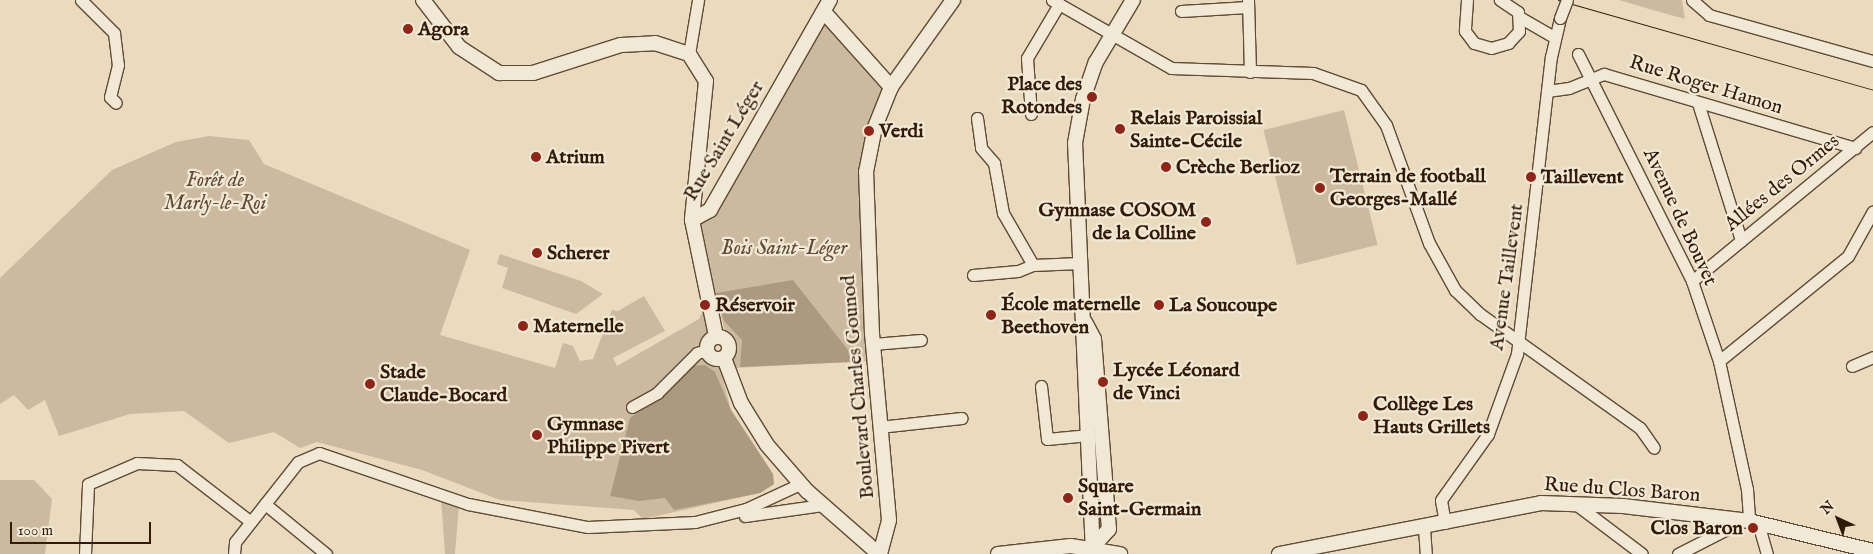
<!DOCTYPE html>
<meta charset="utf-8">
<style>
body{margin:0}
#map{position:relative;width:1873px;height:554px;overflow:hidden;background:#eadbbe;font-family:"IM FELL English",serif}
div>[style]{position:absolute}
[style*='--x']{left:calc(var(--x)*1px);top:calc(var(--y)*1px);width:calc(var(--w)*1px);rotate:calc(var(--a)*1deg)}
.green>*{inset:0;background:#cbba9f;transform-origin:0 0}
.water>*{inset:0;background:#ab9a7f}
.roads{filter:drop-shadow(1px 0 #604b34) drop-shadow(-1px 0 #604b34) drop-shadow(0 1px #604b34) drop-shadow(0 -1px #604b34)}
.minor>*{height:11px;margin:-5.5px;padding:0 5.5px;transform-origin:5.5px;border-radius:5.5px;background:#f1e8d5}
.tertiary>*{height:14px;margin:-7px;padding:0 7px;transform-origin:7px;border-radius:7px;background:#f1e8d5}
.tertiary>.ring{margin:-7px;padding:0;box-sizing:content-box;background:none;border:14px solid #f1e8d5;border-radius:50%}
.tram>*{height:1px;margin:-0.5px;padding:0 0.5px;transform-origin:0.5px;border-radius:0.5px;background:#321b06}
.bridges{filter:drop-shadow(1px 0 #604b34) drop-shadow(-1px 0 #604b34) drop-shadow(0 1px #604b34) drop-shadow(0 -1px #604b34)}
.minor-bridge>*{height:11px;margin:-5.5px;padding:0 5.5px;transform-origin:5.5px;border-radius:5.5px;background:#f1e8d5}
.dots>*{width:14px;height:14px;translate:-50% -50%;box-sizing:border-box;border:2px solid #f1e8d5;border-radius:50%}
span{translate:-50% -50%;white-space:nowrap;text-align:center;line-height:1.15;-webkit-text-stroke:4.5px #f1e8d5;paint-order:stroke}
.poi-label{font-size:20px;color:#321b06;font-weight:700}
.left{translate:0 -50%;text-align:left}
.right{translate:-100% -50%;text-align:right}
.street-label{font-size:20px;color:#321b06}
.park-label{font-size:20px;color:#604b34;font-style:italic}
.north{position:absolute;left:1813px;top:494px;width:50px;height:50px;-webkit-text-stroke:4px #f1e8d5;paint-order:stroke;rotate:317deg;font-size:14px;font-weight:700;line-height:20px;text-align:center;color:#321b06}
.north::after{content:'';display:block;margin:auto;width:18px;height:22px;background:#321b06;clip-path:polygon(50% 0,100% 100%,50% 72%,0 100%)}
.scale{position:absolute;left:10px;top:522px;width:141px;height:22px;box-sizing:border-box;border:2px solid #321b06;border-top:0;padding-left:6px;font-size:15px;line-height:18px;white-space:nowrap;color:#321b06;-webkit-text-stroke:4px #f1e8d5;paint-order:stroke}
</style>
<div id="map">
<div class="green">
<i style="clip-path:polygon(1619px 0,1682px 0,1685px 19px,1649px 9px)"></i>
<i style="clip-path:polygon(826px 21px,883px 86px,862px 159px,860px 254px,868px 361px,734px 368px,699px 225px,717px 210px)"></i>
<i style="left:1344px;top:110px;width:139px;height:83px;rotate:76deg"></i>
<i style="clip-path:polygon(209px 136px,249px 140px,264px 164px,470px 250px,440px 335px,555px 368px,563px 343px,573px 346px,580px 361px,593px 359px,612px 310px,618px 311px,644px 296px,665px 331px,613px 358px,617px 366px,699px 319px,704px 308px,731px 410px,770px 469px,774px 484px,760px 493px,643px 519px,634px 510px,500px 500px,422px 470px,317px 442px,300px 448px,274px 432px,229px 443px,184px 411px,130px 414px,59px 436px,45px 400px,28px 410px,14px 395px,0 404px,0 278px,112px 170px,176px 142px)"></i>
<i style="clip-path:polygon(500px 254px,581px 281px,603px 294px,576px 314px,502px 288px,508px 268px,497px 264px)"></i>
<i style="clip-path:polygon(0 480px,34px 480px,52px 499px,45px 554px,0 554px)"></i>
<i style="clip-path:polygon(441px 498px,459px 505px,455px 554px,445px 554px)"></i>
</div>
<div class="water">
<i style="clip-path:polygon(793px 280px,848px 350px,852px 362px,740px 367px,742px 340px,724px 321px,716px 293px)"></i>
<i style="clip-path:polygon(705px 365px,715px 372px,731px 410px,773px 474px,774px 484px,760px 493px,674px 510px,665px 498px,639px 501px,610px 496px,630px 418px,658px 399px,690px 366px)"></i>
</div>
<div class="roads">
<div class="minor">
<i style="--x:81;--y:0;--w:47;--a:45"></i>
<i style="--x:114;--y:33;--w:32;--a:83"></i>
<i style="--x:118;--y:65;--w:33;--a:104"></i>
<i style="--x:110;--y:97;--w:8;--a:45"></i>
<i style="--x:1052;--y:0;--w:137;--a:29.7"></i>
<i style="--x:1171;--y:68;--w:142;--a:2"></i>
<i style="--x:1313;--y:73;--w:51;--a:19.5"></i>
<i style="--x:1361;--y:90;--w:43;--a:54.5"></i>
<i style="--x:1386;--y:125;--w:126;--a:70"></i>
<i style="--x:1429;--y:243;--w:54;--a:61"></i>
<i style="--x:1455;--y:290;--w:35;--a:44"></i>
<i style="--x:1480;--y:314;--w:196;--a:35.5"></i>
<i style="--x:1640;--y:428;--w:24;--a:55"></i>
<i style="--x:1248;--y:0;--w:72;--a:88.4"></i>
<i style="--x:1467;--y:0;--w:31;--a:94"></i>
<i style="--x:1465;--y:31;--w:15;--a:53"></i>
<i style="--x:1474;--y:43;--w:18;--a:16"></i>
<i style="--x:1491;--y:48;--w:18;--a:-16"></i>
<i style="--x:1508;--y:43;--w:16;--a:-47"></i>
<i style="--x:1519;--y:31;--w:19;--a:-93"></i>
<i style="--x:1518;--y:12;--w:22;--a:-146"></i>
<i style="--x:1692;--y:0;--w:23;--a:41"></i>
<i style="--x:1709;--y:15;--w:170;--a:15.7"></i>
<i style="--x:1181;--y:11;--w:67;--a:-3.4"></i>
<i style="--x:1521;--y:18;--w:38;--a:30"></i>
<i style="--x:689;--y:54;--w:55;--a:-80.5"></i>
<i style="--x:1578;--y:54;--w:254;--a:63.3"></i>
<i style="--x:1692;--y:281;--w:84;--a:71.4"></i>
<i style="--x:1719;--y:361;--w:131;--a:77.7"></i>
<i style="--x:1747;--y:489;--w:32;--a:86"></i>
<i style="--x:1547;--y:91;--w:22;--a:-8"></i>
<i style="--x:1569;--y:88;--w:38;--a:-22"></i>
<i style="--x:1604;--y:74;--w:262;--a:16.4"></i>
<i style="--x:1698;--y:103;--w:144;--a:72.6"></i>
<i style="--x:1031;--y:114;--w:56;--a:-94.1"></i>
<i style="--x:1027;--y:58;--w:63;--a:-59.3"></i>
<i style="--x:977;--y:118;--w:30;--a:82"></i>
<i style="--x:981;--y:148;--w:20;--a:49"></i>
<i style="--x:994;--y:163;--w:51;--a:79.8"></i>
<i style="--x:1003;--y:213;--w:60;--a:60"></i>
<i style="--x:973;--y:275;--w:45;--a:-5.1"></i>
<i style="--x:1018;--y:271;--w:16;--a:-22"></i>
<i style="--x:1033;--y:265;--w:47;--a:-2.4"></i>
<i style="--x:1692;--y:281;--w:234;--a:-39.5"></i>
<i style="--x:873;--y:344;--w:48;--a:-4.8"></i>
<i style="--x:1719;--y:361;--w:166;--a:-39.1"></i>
<i style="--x:1848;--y:256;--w:51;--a:-60.9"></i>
<i style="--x:1852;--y:366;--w:23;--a:-23"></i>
<i style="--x:1041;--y:386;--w:53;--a:83.5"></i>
<i style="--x:1047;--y:439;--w:42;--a:-5.4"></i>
<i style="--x:632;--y:407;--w:29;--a:-29"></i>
<i style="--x:657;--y:393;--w:57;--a:-45"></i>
<i style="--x:697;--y:353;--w:10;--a:-17"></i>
<i style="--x:879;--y:427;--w:83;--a:-6.2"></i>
<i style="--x:265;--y:504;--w:79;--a:39.3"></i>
<i style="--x:1577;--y:505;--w:81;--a:37"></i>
<i style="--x:745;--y:516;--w:78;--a:-8.1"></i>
<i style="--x:1445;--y:523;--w:23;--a:-100"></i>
<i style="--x:1441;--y:500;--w:81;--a:-54.5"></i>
<i style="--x:1488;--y:434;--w:85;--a:-70.1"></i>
<i style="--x:1517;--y:354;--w:299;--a:-83.5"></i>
<i style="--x:1551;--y:57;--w:40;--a:-77"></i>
<i style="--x:1758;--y:523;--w:32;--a:74"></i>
<i style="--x:1424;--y:528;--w:26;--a:86"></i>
<i style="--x:85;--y:554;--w:70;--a:-87.5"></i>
<i style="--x:88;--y:484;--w:53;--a:-23.2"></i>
<i style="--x:137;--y:463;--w:40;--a:2.9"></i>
<i style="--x:177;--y:465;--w:93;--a:37.6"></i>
<i style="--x:234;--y:554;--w:12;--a:-85"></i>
<i style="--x:235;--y:542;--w:102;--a:-51.8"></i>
<i style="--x:298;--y:462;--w:23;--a:-23"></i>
<i style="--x:319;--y:453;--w:157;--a:18.9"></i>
<i style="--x:468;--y:504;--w:122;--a:10.9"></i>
<i style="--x:588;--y:527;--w:107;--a:-2.7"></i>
<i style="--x:695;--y:522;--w:53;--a:-14.3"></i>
<i style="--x:746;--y:509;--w:60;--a:-24.8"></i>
<i style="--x:1678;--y:554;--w:57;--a:-27"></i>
<i style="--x:1729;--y:528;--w:10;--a:-66"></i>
</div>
<div class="tertiary">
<i style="--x:423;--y:0;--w:59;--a:52.5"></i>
<i style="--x:459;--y:47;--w:48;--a:33"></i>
<i style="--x:499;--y:73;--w:34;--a:0"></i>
<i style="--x:533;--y:73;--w:92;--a:-17.7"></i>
<i style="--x:621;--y:45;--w:34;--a:-3"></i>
<i style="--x:655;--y:43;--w:36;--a:18"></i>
<i style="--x:689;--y:54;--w:32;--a:58"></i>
<i style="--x:706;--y:81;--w:140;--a:95.8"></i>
<i style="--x:692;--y:220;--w:118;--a:78.3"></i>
<i style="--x:824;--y:12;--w:101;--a:48.2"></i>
<i style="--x:692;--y:220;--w:21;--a:-29"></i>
<i style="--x:710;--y:210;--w:242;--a:-60.3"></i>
<i style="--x:1085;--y:322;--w:19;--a:62"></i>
<i style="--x:1094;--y:339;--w:191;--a:85.5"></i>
<i style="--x:1109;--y:529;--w:24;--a:132"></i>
<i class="ring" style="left:707px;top:337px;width:8px;height:8px"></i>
<i style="--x:724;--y:358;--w:48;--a:69.3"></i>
<i style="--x:741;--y:403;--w:49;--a:58.2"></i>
<i style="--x:767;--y:445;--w:61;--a:49"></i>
<i style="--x:807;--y:491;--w:96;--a:41.2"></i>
<i style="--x:880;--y:554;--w:35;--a:-75"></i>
<i style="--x:889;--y:520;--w:187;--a:-95.2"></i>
<i style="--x:872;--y:334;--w:162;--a:-92.1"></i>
<i style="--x:866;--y:172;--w:46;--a:-78.7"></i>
<i style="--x:875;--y:127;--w:43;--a:-68.2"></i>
<i style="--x:891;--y:87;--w:107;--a:-54.5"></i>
<i style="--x:998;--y:554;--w:73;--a:-6.3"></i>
<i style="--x:1071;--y:546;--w:50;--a:9.3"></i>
<i style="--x:1093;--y:554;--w:411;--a:-92.5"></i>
<i style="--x:1075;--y:143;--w:45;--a:-79.7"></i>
<i style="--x:1083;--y:99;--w:39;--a:-71"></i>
<i style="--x:1096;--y:62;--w:72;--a:-59.2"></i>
<i style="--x:1279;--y:554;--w:267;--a:-11"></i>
<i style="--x:1541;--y:503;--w:82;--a:2.1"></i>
<i style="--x:1623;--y:506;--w:127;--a:6.8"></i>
<i style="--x:1749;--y:521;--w:128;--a:13.6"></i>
</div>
</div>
<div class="tram">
<i style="--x:1558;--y:0;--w:328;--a:15.9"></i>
</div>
<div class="bridges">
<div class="minor-bridge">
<i style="--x:1560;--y:18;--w:19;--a:-69"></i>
</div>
</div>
<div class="dots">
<i style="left:408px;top:29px;background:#8f2418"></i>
<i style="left:1092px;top:97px;background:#8f2418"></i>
<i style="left:1120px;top:129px;background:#8f2418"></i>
<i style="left:869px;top:131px;background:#8f2418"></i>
<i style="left:536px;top:157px;background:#8f2418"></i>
<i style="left:1166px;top:167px;background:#8f2418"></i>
<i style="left:1531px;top:177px;background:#8f2418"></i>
<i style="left:1320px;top:188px;background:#8f2418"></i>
<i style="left:1206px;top:222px;background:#8f2418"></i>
<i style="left:537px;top:253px;background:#8f2418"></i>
<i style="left:705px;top:305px;background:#8f2418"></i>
<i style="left:1159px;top:305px;background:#8f2418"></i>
<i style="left:991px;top:315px;background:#8f2418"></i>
<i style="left:523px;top:326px;background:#8f2418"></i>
<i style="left:1103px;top:382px;background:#8f2418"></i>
<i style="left:370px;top:384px;background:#8f2418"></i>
<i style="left:1363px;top:416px;background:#8f2418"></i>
<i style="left:537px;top:435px;background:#8f2418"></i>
<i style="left:1068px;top:498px;background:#8f2418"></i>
<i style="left:1753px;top:528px;background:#8f2418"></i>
</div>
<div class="poi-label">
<span class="left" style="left:418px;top:29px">Agora</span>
<span class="right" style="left:1082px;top:96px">Place des<br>Rotondes</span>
<span class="left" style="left:1130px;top:130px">Relais Paroissial<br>Sainte-Cécile</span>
<span class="left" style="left:879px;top:131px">Verdi</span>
<span class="left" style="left:546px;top:157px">Atrium</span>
<span class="left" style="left:1176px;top:167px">Crèche Berlioz</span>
<span class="left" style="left:1330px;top:188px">Terrain de football<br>Georges-Mallé</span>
<span class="left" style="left:1541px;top:177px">Taillevent</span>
<span class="right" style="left:1196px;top:222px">Gymnase COSOM<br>de la Colline</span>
<span class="left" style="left:547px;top:253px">Scherer</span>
<span class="left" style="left:1001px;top:316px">École maternelle<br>Beethoven</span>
<span class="left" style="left:715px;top:305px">Réservoir</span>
<span class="left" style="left:1169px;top:305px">La Soucoupe</span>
<span class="left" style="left:533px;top:326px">Maternelle</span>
<span class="left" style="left:1113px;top:382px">Lycée Léonard<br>de Vinci</span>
<span class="left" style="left:380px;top:384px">Stade<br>Claude-Bocard</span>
<span class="left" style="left:1373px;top:416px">Collège Les<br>Hauts Grillets</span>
<span class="left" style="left:547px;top:436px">Gymnase<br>Philippe Pivert</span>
<span class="left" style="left:1078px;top:498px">Square<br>Saint-Germain</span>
<span class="right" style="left:1743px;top:528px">Clos Baron</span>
</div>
<div class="street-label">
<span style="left:1706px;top:85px;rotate:17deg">Rue Roger Hamon</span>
<span style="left:724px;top:141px;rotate:-59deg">Rue Saint Léger</span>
<span style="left:1782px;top:183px;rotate:-39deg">Allées des Ormes</span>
<span style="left:1680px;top:217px;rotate:65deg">Avenue de Bouvet</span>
<span style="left:1507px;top:277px;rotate:-82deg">Avenue Taillevent</span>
<span style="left:858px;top:387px;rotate:-95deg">Boulevard Charles Gounod</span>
<span style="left:1622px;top:490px;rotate:4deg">Rue du Clos Baron</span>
</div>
<div class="park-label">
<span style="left:215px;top:192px">Forêt de<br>Marly-le-Roi</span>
<span style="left:784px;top:248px">Bois Saint-Léger</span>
</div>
<div class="north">N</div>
<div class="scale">100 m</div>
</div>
